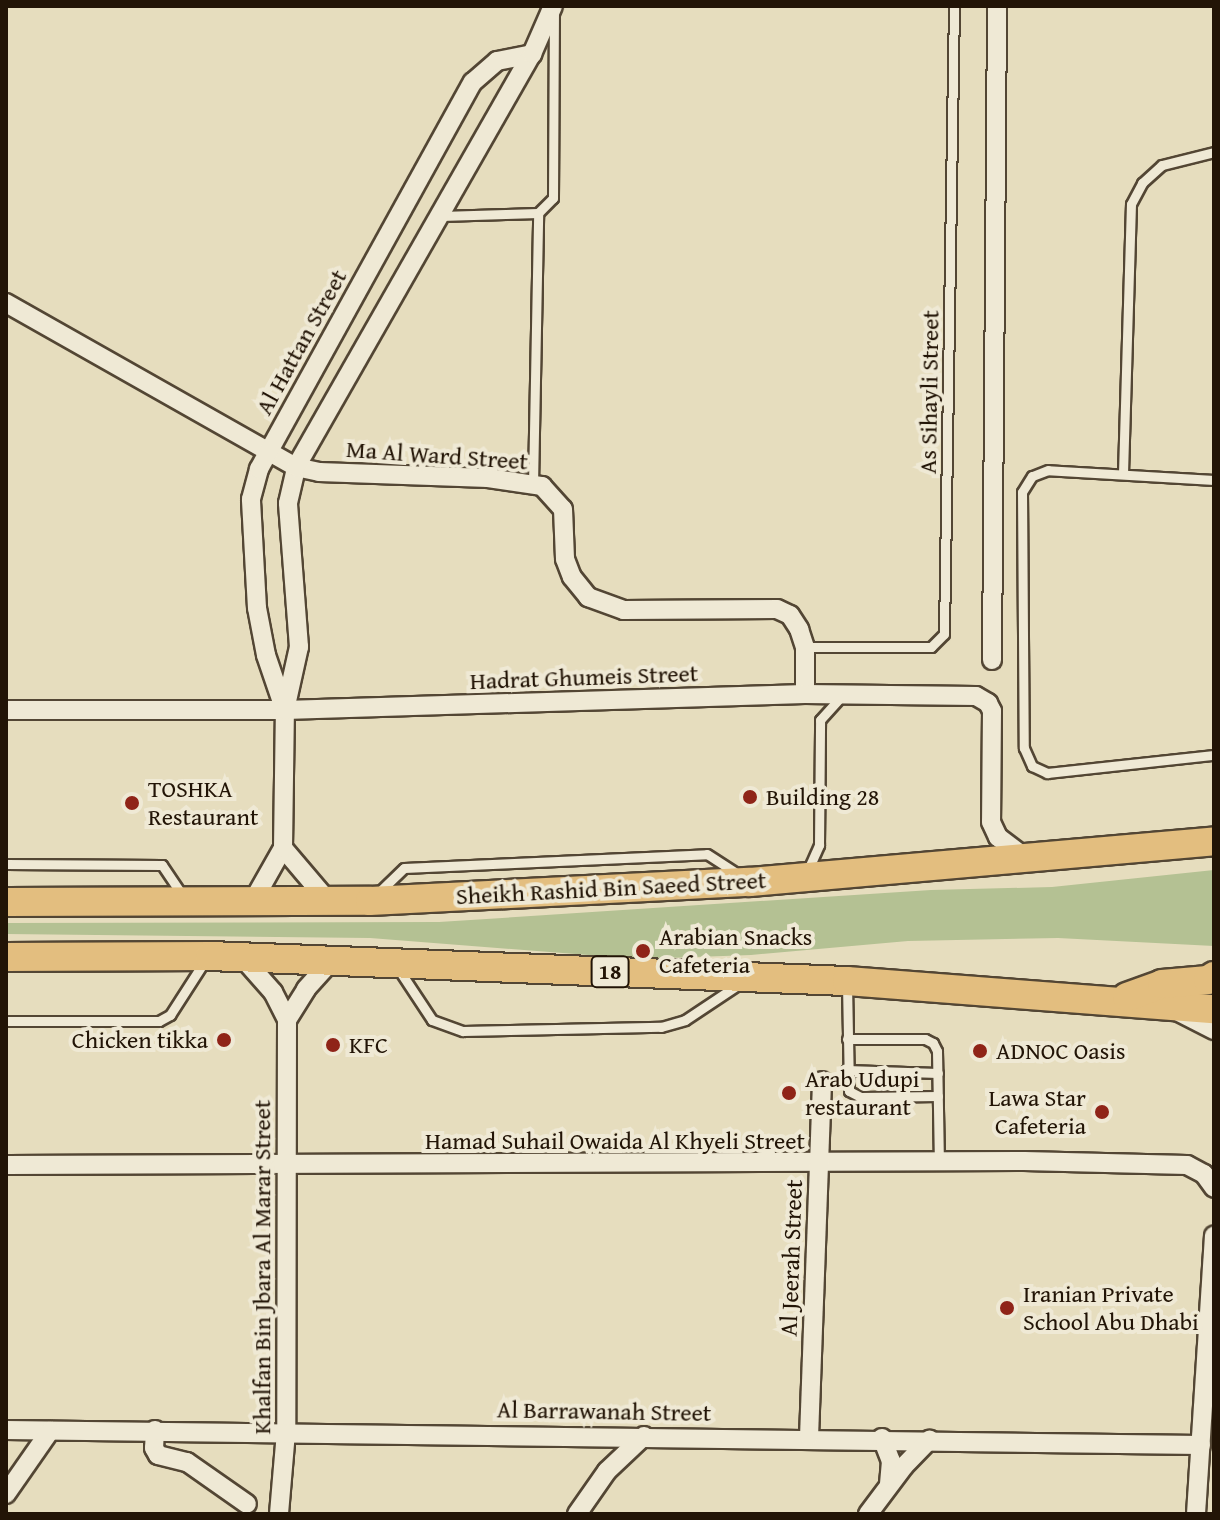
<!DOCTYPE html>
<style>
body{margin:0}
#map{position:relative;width:1220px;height:1520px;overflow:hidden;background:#e6ddbe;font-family:"Gentium Book Plus",serif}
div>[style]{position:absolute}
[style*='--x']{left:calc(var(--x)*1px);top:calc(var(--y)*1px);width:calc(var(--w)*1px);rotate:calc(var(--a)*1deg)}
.green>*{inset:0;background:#b4c193}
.roads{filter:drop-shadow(2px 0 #534634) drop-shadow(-2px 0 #534634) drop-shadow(0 2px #534634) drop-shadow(0 -2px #534634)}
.service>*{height:9px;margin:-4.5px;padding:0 4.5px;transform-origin:4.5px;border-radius:4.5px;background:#efe9d5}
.minor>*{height:18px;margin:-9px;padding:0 9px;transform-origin:9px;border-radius:9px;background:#efe9d5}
.primary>*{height:28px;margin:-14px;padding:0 14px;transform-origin:14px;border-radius:14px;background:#e3be7f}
.dots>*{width:22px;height:22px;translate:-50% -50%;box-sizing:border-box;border:4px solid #efe9d5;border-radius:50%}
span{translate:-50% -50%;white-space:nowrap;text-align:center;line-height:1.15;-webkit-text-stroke:8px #efe9d5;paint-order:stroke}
.shield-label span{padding:2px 6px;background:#efe9d5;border:2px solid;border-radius:6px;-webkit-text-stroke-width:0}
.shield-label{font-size:22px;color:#221406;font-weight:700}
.street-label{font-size:24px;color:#221406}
.poi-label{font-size:24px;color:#221406}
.left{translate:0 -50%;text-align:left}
.right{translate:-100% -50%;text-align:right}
.frame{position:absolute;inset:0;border:8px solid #221406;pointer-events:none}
</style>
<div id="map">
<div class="green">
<i style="clip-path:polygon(1214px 870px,1214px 946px,1058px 938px,908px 941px,751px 955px,640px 959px,370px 938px,6px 934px,6px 923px,439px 922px,931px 890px,1052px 887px)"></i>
</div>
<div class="roads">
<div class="service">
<i style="--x:441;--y:216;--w:97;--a:-1.8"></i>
<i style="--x:538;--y:213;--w:21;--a:-45"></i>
<i style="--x:553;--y:198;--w:183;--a:-89.7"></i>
<i style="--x:1123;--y:473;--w:269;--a:-88.3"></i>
<i style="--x:1131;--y:204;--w:24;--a:-62"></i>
<i style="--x:1142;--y:183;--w:27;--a:-42"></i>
<i style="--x:1162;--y:165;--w:54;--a:-14"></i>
<i style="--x:1214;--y:480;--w:166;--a:-176.6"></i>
<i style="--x:1048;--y:470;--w:17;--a:159"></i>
<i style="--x:1032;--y:476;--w:19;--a:122"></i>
<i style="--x:1022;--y:492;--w:256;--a:89.6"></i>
<i style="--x:1024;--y:748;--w:20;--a:66"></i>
<i style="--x:1032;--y:766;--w:17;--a:25"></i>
<i style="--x:1047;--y:773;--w:168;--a:-6.2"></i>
<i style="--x:533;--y:484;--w:271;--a:-88.9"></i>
<i style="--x:805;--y:647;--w:126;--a:0"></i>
<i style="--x:931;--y:647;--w:18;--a:-45"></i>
<i style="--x:944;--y:634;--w:628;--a:-89.09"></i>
<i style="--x:6;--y:864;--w:156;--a:0.4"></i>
<i style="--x:162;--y:865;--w:37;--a:56"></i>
<i style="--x:807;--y:872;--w:30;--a:-66"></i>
<i style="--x:819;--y:845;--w:125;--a:-89.5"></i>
<i style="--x:820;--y:720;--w:30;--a:-48"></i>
<i style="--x:377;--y:894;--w:37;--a:-44"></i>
<i style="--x:404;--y:868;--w:303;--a:-2.6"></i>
<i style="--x:707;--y:854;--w:40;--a:32.9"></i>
<i style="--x:399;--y:970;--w:60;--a:56.6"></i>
<i style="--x:432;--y:1020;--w:33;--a:20"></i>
<i style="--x:463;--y:1031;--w:198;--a:-1.2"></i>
<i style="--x:661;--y:1027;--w:25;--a:-16"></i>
<i style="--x:685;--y:1020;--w:65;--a:-33.7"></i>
<i style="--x:847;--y:984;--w:107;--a:88.9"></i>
<i style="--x:849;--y:1091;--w:13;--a:27"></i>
<i style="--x:861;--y:1097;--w:77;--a:-0.7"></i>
<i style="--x:6;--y:1021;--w:153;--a:0"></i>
<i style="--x:159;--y:1021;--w:13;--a:-29"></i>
<i style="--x:170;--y:1015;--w:63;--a:-57.3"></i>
<i style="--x:847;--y:1039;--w:78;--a:0"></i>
<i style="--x:925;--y:1039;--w:9;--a:27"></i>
<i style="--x:933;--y:1043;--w:9;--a:63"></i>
<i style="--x:937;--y:1051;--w:112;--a:89"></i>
<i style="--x:846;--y:1070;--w:92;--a:1.9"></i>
</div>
<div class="minor">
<i style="--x:6;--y:303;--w:333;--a:29.5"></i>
<i style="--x:296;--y:467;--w:24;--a:12"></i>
<i style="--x:319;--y:472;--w:169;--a:2"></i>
<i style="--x:488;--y:478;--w:55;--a:8.4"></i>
<i style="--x:542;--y:486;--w:31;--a:48"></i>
<i style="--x:563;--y:509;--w:50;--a:87.7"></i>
<i style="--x:565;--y:559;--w:19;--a:69"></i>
<i style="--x:572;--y:577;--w:26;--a:51"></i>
<i style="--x:588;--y:597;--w:38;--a:20"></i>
<i style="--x:624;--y:610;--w:153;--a:-0.4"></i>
<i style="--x:777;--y:609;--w:14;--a:25"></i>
<i style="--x:790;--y:615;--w:17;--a:57"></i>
<i style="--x:799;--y:629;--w:19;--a:72"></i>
<i style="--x:805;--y:647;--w:47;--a:90"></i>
<i style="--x:992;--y:660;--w:654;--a:-89.56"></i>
<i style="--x:284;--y:708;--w:56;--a:-108.8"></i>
<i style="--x:266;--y:655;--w:48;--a:-100.8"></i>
<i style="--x:257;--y:608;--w:109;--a:-93.2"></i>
<i style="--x:251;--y:499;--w:31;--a:-75"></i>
<i style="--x:259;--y:469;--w:442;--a:-61.1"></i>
<i style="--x:473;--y:82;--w:32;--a:-41"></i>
<i style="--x:497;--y:61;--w:36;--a:-11"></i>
<i style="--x:6;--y:710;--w:279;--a:0"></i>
<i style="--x:285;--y:710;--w:520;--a:-1.76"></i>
<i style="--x:805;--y:694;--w:171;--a:0.7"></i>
<i style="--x:976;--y:696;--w:14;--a:30"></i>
<i style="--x:988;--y:703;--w:9;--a:63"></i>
<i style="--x:992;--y:711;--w:111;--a:90.5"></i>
<i style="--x:991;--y:822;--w:17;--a:65"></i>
<i style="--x:998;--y:837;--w:34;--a:37"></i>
<i style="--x:283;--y:848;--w:70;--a:49.7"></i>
<i style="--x:253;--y:901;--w:61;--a:-60.5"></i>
<i style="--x:283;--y:848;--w:138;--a:-89.2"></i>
<i style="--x:285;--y:710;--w:65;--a:-77.5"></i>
<i style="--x:299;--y:647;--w:144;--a:-94.4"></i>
<i style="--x:288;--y:503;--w:37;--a:-77"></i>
<i style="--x:296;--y:467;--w:476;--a:-60.3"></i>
<i style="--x:532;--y:54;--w:52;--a:-66.4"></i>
<i style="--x:242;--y:957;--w:47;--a:48.5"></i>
<i style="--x:273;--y:992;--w:31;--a:63"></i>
<i style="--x:287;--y:1020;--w:412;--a:90.1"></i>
<i style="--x:286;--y:1432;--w:82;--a:94.9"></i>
<i style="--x:1177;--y:1011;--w:42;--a:27.2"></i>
<i style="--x:287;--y:1020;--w:36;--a:-58"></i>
<i style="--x:306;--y:989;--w:38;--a:-48"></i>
<i style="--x:6;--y:1165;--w:1018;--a:-0.23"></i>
<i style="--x:1024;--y:1161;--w:163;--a:1.4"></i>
<i style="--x:1187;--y:1165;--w:19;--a:28"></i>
<i style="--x:1204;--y:1174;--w:17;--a:54"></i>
<i style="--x:6;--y:1430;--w:1195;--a:0.72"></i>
<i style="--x:155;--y:1430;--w:18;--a:93"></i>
<i style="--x:154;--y:1448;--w:8;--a:60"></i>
<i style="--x:158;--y:1455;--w:30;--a:14"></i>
<i style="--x:187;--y:1462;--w:73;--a:35"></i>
<i style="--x:809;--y:1437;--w:356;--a:-87.9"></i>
<i style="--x:882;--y:1438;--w:25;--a:69"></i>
<i style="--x:891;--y:1461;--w:22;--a:95"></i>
<i style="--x:6;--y:1494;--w:77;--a:-55.1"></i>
<i style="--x:577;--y:1514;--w:52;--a:-55.1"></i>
<i style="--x:607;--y:1471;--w:51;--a:-43.4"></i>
<i style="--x:868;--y:1514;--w:60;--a:-53.1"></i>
<i style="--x:904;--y:1466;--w:37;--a:-46"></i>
<i style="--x:1196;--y:1514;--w:279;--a:-86.3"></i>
</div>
<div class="primary">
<i style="--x:6;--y:902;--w:364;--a:-0.2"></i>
<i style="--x:370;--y:901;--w:380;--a:-2.9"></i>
<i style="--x:750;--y:882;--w:466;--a:-5"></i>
<i style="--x:6;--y:957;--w:204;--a:-0.3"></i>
<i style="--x:210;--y:956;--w:637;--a:2.25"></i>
<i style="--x:847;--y:981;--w:368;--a:4.4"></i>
<i style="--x:1127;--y:997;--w:37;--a:-20"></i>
<i style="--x:1162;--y:984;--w:46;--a:-5"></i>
<i style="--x:1208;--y:980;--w:7;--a:-34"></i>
</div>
</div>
<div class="dots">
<i style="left:750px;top:797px;background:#8f2418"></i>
<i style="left:132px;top:803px;background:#8f2418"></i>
<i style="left:643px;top:951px;background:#8f2418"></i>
<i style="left:224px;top:1040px;background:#8f2418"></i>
<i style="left:333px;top:1045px;background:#8f2418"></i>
<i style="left:980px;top:1051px;background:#8f2418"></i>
<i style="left:789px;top:1093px;background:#8f2418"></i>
<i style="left:1102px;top:1112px;background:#8f2418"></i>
<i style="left:1007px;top:1308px;background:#8f2418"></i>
</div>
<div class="shield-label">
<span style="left:610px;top:972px">18</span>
</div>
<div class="street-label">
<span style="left:301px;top:342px;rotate:-61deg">Al Hattan Street</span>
<span style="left:929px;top:392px;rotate:-89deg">As Sihayli Street</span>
<span style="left:437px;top:455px;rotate:4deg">Ma Al Ward Street</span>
<span style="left:584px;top:677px;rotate:-2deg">Hadrat Ghumeis Street</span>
<span style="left:611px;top:888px;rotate:-3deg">Sheikh Rashid Bin Saeed Street</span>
<span style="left:615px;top:1141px">Hamad Suhail Owaida Al Khyeli Street</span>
<span style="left:791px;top:1258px;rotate:-88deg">Al Jeerah Street</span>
<span style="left:262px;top:1267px;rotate:-90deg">Khalfan Bin Jbara Al Marar Street</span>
<span style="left:604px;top:1411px;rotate:1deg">Al Barrawanah Street</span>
</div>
<div class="poi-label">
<span class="left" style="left:148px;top:803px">TOSHKA<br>Restaurant</span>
<span class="left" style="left:766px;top:797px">Building 28</span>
<span class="left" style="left:659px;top:951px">Arabian Snacks<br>Cafeteria</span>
<span class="right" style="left:208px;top:1040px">Chicken tikka</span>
<span class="left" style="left:349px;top:1045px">KFC</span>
<span class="left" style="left:996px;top:1051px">ADNOC Oasis</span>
<span class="left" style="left:805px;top:1093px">Arab Udupi<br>restaurant</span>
<span class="right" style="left:1086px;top:1112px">Lawa Star<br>Cafeteria</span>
<span class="left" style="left:1023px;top:1308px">Iranian Private<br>School Abu Dhabi</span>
</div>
<div class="frame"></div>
</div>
